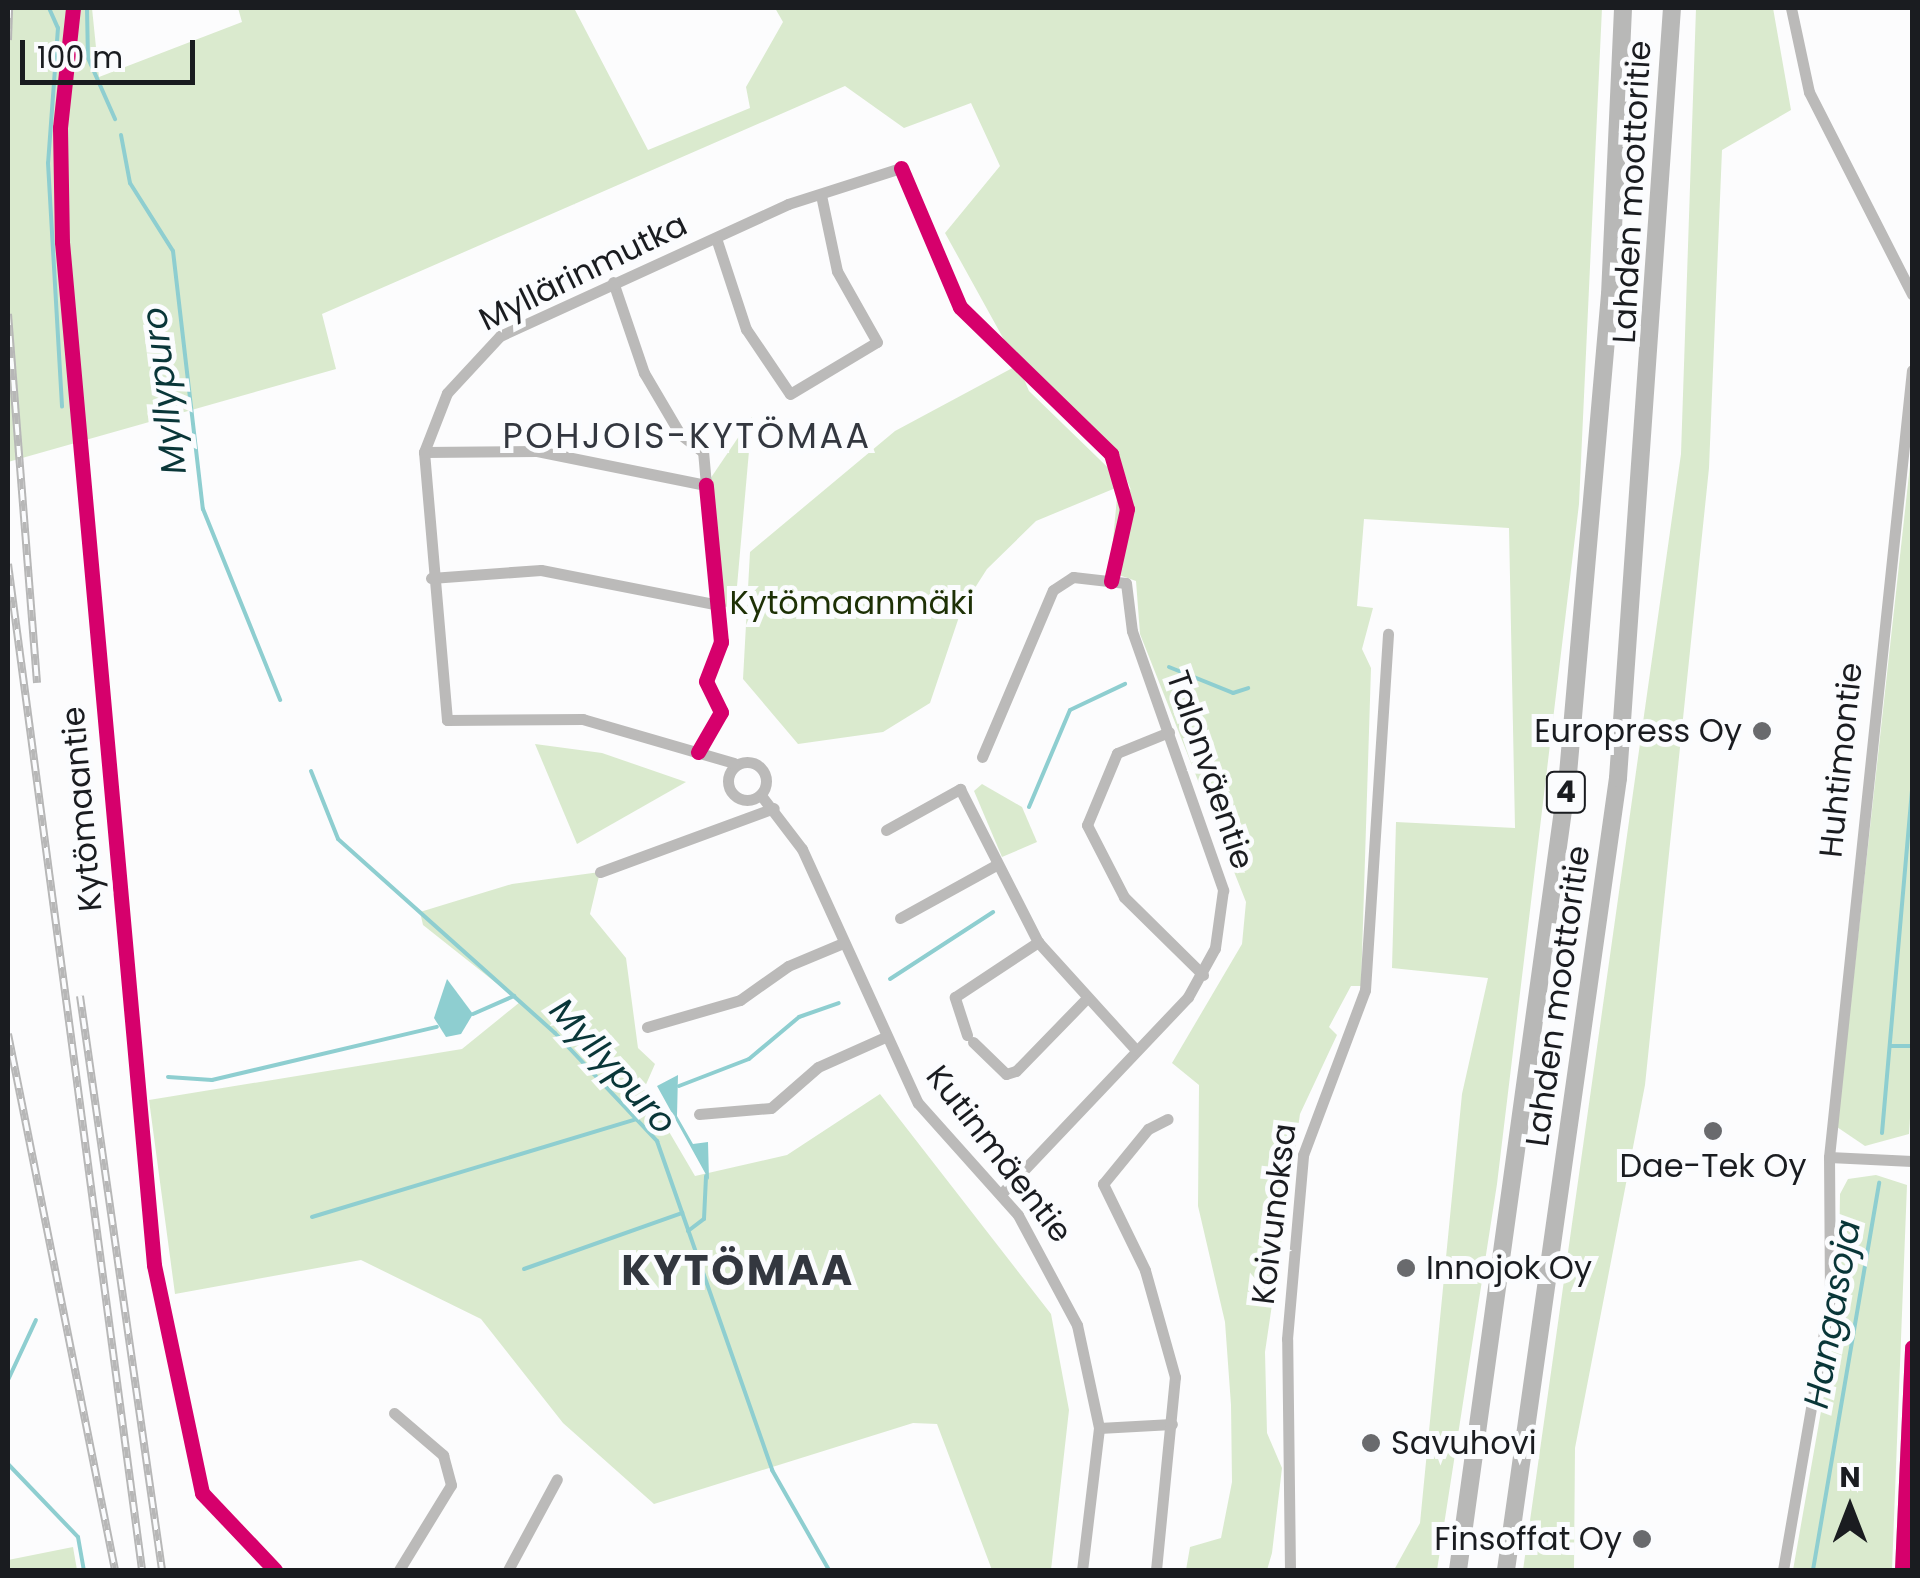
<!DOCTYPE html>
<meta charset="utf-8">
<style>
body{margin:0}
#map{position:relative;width:1920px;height:1578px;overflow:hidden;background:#fcfcfd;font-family:Poppins,sans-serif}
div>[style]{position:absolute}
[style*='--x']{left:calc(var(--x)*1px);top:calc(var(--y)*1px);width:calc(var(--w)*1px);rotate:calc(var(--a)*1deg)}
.green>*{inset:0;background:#daeace}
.water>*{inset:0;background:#8eced0}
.stream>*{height:4px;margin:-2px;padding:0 2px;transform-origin:2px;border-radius:2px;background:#8eced0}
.minor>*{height:11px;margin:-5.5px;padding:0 5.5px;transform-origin:5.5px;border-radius:5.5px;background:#bbbab9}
.minor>.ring{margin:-5.5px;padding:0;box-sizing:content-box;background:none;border:11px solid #bbbab9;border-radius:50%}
.major>*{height:15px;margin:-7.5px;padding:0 7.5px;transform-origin:7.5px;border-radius:7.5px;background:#bebcbc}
.highway>*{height:18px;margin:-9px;padding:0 9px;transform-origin:9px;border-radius:9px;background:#b8b8b7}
.rail>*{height:8px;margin-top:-4px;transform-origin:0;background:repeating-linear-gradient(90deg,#fbfcfe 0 11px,#b7b7b7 0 22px);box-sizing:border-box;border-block:2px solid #b7b7b7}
.cycleway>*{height:15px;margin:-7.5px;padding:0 7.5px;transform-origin:7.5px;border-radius:7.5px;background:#d6006c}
.dots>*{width:28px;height:28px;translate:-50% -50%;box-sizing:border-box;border:5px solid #fbfcfe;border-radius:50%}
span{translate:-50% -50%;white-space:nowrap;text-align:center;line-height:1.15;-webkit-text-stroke:10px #fbfcfe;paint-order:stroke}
.shield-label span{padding:2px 8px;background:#fbfcfe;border:2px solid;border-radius:8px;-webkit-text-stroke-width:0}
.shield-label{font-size:30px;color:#1a1c20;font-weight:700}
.street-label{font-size:32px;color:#1a1c20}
.park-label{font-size:32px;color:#1d3005}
.poi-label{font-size:32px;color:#1a1c20}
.right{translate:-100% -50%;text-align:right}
.left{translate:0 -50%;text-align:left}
.water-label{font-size:35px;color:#093638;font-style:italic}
.neighbourhood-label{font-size:35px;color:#33373f;letter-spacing:2.5px}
.district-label{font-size:42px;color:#33373f;font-weight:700;letter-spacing:2.5px}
.frame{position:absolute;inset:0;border:10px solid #1a1c20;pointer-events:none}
.north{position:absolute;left:1800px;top:1458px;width:100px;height:100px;-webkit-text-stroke:8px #fbfcfe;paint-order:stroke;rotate:0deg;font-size:28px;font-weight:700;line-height:40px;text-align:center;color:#1a1c20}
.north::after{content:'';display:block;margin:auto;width:35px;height:45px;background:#1a1c20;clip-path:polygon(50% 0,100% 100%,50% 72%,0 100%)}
.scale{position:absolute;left:20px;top:40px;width:175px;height:45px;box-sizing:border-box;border:5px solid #1a1c20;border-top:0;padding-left:12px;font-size:30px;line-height:35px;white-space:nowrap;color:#1a1c20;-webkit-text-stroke:8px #fbfcfe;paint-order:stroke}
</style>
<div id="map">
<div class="green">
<i style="clip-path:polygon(evenodd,8px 8px,92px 8px,99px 77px,242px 22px,238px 8px,574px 8px,648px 150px,750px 108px,746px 87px,783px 22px,775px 8px,1602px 8px,1579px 504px,1497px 1184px,1437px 1570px,1394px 1570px,1420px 1523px,1462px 1094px,1488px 978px,1392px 968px,1396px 822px,1515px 828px,1509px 528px,1364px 519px,1357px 606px,1373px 608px,1362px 649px,1371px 668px,1361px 986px,1351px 986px,1329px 1027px,1337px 1035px,1300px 1114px,1265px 1352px,1267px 1433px,1282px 1468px,1272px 1553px,1267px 1570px,1186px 1570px,1190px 1547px,1221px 1538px,1232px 1482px,1231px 1405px,1225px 1322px,1198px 1206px,1199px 1085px,1172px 1063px,1242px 944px,1246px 902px,1140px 634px,1136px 581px,1110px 572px,1118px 487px,1036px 521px,987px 569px,962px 608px,930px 703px,883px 732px,798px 744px,743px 679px,750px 552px,895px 431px,1018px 365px,945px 233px,1000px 166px,971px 103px,904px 128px,845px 86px,322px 314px,336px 369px,8px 462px,8px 8px,1025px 360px,1116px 453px,1131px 490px,1029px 391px,1018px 365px,1025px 360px)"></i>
<i style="clip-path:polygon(1696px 8px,1773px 8px,1791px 110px,1722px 150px,1709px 468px,1645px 1085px,1575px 1448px,1574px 1570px,1523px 1570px,1681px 454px)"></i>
<i style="clip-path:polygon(752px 417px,735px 609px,720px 605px,706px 485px)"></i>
<i style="clip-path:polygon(1912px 447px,1912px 1085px,1909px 1134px,1865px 1146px,1837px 1127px)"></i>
<i style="clip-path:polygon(535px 744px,602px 753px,686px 782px,577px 844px)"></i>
<i style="clip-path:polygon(982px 784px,1022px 807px,1037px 842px,1002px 857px,974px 791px)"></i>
<i style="clip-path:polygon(600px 872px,590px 914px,626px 958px,638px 1048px,655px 1064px,644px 1089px,695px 1176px,787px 1155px,880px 1094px,1051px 1314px,1069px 1410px,1051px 1570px,992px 1570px,937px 1424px,913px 1423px,654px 1504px,563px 1423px,481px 1319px,361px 1260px,175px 1294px,149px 1100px,462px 1049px,520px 1002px,423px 925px,420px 912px,512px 884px)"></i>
<i style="clip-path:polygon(1876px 1175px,1907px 1185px,1892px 1570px,1793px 1570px,1838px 1315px,1840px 1194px,1848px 1179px)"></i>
<i style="clip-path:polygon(73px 1547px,77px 1570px,8px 1570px,8px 1560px)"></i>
</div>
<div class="water">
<i style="clip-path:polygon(447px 979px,473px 1014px,461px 1034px,446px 1037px,434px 1018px)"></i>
<i style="clip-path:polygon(678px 1075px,677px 1116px,693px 1144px,708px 1142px,709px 1180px,657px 1086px)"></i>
</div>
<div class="stream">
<i style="--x:49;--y:8;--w:22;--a:66"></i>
<i style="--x:58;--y:28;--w:135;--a:94.2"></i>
<i style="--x:48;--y:163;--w:244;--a:86.7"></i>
<i style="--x:87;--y:8;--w:50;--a:88.9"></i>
<i style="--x:88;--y:58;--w:67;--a:66.1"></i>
<i style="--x:121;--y:135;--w:49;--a:79.4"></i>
<i style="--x:130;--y:183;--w:80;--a:57.7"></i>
<i style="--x:173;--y:251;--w:260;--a:83.4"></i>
<i style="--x:203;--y:509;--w:206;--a:68"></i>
<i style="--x:1169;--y:667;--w:69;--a:22.1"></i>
<i style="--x:1233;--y:693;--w:16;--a:-18"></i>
<i style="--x:311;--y:771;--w:73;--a:68.3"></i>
<i style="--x:338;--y:839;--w:291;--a:41.8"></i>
<i style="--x:555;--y:1033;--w:149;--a:46.6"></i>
<i style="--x:657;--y:1141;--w:349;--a:70.7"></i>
<i style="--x:772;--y:1470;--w:115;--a:60.3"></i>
<i style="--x:1029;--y:807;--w:105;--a:-67.1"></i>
<i style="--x:1070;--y:710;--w:61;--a:-25.3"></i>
<i style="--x:890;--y:979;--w:123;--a:-33"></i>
<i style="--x:473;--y:1014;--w:45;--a:-23.7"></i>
<i style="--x:1891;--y:1046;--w:20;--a:0"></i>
<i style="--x:168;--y:1077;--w:44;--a:3.9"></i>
<i style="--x:212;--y:1080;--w:231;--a:-13.3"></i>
<i style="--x:679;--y:1086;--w:75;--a:-21.1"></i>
<i style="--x:749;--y:1059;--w:65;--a:-40"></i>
<i style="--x:799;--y:1017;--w:42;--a:-19.3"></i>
<i style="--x:1882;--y:1133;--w:347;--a:-85"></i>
<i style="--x:312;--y:1217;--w:338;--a:-16.8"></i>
<i style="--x:688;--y:1231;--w:20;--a:-37"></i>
<i style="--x:704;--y:1219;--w:43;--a:-87.3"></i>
<i style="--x:524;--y:1269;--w:168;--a:-19.5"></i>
<i style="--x:8;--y:1380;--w:66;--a:-65"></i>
<i style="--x:8;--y:1464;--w:101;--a:46.2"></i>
<i style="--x:78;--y:1537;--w:34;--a:80"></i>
<i style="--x:1813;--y:1570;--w:393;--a:-80.3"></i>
</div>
<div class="minor">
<i style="--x:73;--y:8;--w:121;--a:96.2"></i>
<i style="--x:60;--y:128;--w:114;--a:89"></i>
<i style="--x:62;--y:242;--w:1027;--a:84.86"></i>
<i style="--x:154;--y:1265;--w:233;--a:78.1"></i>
<i style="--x:202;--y:1493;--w:106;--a:46.5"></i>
<i style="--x:1791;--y:8;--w:86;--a:77.9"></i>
<i style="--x:1809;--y:92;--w:227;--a:63"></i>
<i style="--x:716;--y:238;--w:96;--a:71.8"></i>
<i style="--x:746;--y:329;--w:78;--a:55.9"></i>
<i style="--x:790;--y:394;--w:101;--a:-30.9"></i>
<i style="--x:877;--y:342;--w:81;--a:-119.4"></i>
<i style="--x:837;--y:271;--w:78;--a:-101.9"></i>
<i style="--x:424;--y:452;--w:113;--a:-0.5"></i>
<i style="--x:537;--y:451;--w:172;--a:11.4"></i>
<i style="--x:706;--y:485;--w:33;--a:-95"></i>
<i style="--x:703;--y:452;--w:29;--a:-142"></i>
<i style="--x:680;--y:434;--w:71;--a:-120.5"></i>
<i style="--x:644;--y:373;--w:96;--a:-108.8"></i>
<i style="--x:431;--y:578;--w:110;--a:-4.2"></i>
<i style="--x:541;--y:570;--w:182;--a:11.1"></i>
<i style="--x:1169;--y:732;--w:56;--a:158"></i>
<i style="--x:1117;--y:753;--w:78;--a:112.6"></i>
<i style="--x:1087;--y:825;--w:81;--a:62.8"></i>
<i style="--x:1124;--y:897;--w:111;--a:44.6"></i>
<i style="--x:982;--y:757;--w:181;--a:-67"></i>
<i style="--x:1053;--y:590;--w:24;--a:-33"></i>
<i style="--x:1073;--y:577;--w:53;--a:6.5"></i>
<i style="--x:1126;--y:583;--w:48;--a:82.9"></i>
<i style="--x:1132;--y:631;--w:275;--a:70.6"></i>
<i style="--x:1223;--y:890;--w:59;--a:97.9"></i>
<i style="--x:1215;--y:948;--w:56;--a:118.9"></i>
<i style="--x:1188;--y:997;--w:272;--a:133.5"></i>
<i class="ring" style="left:728px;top:762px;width:27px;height:27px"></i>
<i style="--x:734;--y:763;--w:157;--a:-163.8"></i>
<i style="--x:583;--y:719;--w:136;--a:179.6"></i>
<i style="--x:447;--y:720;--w:269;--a:-94.9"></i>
<i style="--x:424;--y:452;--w:63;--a:-68.7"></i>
<i style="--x:447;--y:393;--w:78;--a:-47.1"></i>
<i style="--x:500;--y:336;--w:317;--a:-24.6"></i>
<i style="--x:788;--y:204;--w:119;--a:-17.7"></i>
<i style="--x:763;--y:798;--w:64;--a:52.6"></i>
<i style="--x:802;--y:849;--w:279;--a:65.5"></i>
<i style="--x:918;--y:1103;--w:150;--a:48.2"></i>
<i style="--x:1018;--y:1215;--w:125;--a:61.8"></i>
<i style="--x:1077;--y:1325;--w:105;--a:77.9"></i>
<i style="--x:1099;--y:1428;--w:143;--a:96.8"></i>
<i style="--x:886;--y:830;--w:85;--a:-29"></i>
<i style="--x:960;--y:789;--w:172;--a:63"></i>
<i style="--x:1038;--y:942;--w:146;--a:47.8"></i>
<i style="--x:600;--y:872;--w:185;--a:-20.2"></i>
<i style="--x:900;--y:918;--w:110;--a:-28.9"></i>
<i style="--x:647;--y:1027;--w:97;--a:-16.2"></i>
<i style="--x:740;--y:1000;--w:59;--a:-35.3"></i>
<i style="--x:788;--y:966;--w:60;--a:-22.7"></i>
<i style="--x:967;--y:1035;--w:40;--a:-108"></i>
<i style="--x:955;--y:997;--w:100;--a:-33.5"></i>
<i style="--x:973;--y:1042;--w:46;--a:44.1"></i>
<i style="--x:1006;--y:1074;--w:10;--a:-17"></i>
<i style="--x:1016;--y:1071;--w:99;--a:-45.8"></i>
<i style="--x:699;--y:1114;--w:72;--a:-4.8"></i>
<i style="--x:771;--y:1108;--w:62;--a:-41.1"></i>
<i style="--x:818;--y:1067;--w:73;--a:-24.1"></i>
<i style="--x:1829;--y:1157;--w:791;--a:-83.98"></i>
<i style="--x:394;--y:1413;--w:65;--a:40.6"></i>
<i style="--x:443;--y:1455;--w:31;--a:75"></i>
<i style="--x:451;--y:1485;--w:100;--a:121.5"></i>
<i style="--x:1099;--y:1428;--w:73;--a:-3.1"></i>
<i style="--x:508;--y:1570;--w:103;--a:-61.7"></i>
<i style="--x:1156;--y:1570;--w:194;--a:-84.4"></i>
<i style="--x:1175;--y:1377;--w:111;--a:-105.7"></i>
<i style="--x:1145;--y:1270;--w:96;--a:-116"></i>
<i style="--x:1103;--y:1184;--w:71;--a:-50.7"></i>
<i style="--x:1148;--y:1129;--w:22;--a:-27"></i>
<i style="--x:1290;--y:1570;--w:231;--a:-90.7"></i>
<i style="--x:1287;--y:1339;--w:185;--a:-85"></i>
<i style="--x:1303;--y:1155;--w:176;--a:-69.4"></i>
<i style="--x:1365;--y:990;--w:357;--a:-86.3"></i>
<i style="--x:1783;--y:1570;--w:276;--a:-80.2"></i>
<i style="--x:1830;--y:1298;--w:141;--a:-90.4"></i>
<i style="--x:1829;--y:1157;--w:83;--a:2.8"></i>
</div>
<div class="major">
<i style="--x:1902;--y:1570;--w:223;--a:-87.4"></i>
</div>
<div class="highway">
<i style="--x:1458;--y:1570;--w:804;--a:-82.13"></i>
<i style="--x:1568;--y:774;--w:481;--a:-85"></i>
<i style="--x:1610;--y:295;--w:287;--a:-87.4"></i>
<i style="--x:1506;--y:1570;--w:800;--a:-81.95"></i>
<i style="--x:1618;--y:778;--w:772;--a:-85.99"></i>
</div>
<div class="rail">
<i style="--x:8;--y:40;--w:32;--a:-88"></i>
<i style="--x:8;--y:314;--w:370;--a:85.5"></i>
<i style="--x:8;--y:564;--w:1015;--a:82.41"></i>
<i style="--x:80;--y:996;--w:580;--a:81.87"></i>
<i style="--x:8;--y:1034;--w:547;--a:78.71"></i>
</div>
<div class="cycleway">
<i style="--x:73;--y:8;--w:121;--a:96.2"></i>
<i style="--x:60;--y:128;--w:114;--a:89"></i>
<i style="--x:62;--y:242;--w:1027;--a:84.86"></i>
<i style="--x:154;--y:1265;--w:233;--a:78.1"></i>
<i style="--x:202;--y:1493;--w:106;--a:46.5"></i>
<i style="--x:901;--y:168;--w:151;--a:67"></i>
<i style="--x:960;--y:307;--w:211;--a:44.2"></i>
<i style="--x:1111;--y:454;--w:57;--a:73.8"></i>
<i style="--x:1127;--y:509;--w:74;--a:102.5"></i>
<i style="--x:698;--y:752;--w:46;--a:-60.1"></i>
<i style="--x:721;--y:712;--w:34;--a:-116"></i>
<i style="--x:706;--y:681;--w:42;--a:-69"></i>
<i style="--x:721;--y:642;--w:158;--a:-95.5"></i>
<i style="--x:1902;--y:1570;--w:223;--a:-87.4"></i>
</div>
<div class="dots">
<i style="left:1762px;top:731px;background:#696a6d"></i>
<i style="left:1713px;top:1131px;background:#696a6d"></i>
<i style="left:1406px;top:1268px;background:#696a6d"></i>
<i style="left:1371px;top:1443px;background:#696a6d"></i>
<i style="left:1642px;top:1539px;background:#696a6d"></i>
</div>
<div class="shield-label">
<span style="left:1566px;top:792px">4</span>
</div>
<div class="street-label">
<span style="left:1632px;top:192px;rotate:-87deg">Lahden moottoritie</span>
<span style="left:583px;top:272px;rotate:-26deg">Myllärinmutka</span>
<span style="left:1841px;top:760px;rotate:-84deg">Huhtimontie</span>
<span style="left:1210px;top:770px;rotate:71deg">Talonväentie</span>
<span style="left:82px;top:809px;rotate:-95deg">Kytömaantie</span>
<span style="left:1558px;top:996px;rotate:-82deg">Lahden moottoritie</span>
<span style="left:999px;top:1154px;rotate:52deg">Kutinmäentie</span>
<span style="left:1274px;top:1214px;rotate:-83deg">Koivunoksa</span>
</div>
<div class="park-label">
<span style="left:852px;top:603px">Kytömaanmäki</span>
</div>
<div class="poi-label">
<span class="right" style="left:1742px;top:731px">Europress Oy</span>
<span style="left:1713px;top:1166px">Dae-Tek Oy</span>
<span class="left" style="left:1426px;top:1268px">Innojok Oy</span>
<span class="left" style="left:1391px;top:1443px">Savuhovi</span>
<span class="right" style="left:1622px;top:1539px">Finsoffat Oy</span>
</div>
<div class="water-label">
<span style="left:164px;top:391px;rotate:-97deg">Myllypuro</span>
<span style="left:613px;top:1066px;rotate:48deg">Myllypuro</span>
<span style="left:1832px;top:1314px;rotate:-80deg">Hangasoja</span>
</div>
<div class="neighbourhood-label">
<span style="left:687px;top:436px">POHJOIS-KYTÖMAA</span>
</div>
<div class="district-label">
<span style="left:738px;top:1271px">KYTÖMAA</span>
</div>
<div class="frame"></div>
<div class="north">N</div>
<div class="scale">100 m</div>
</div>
